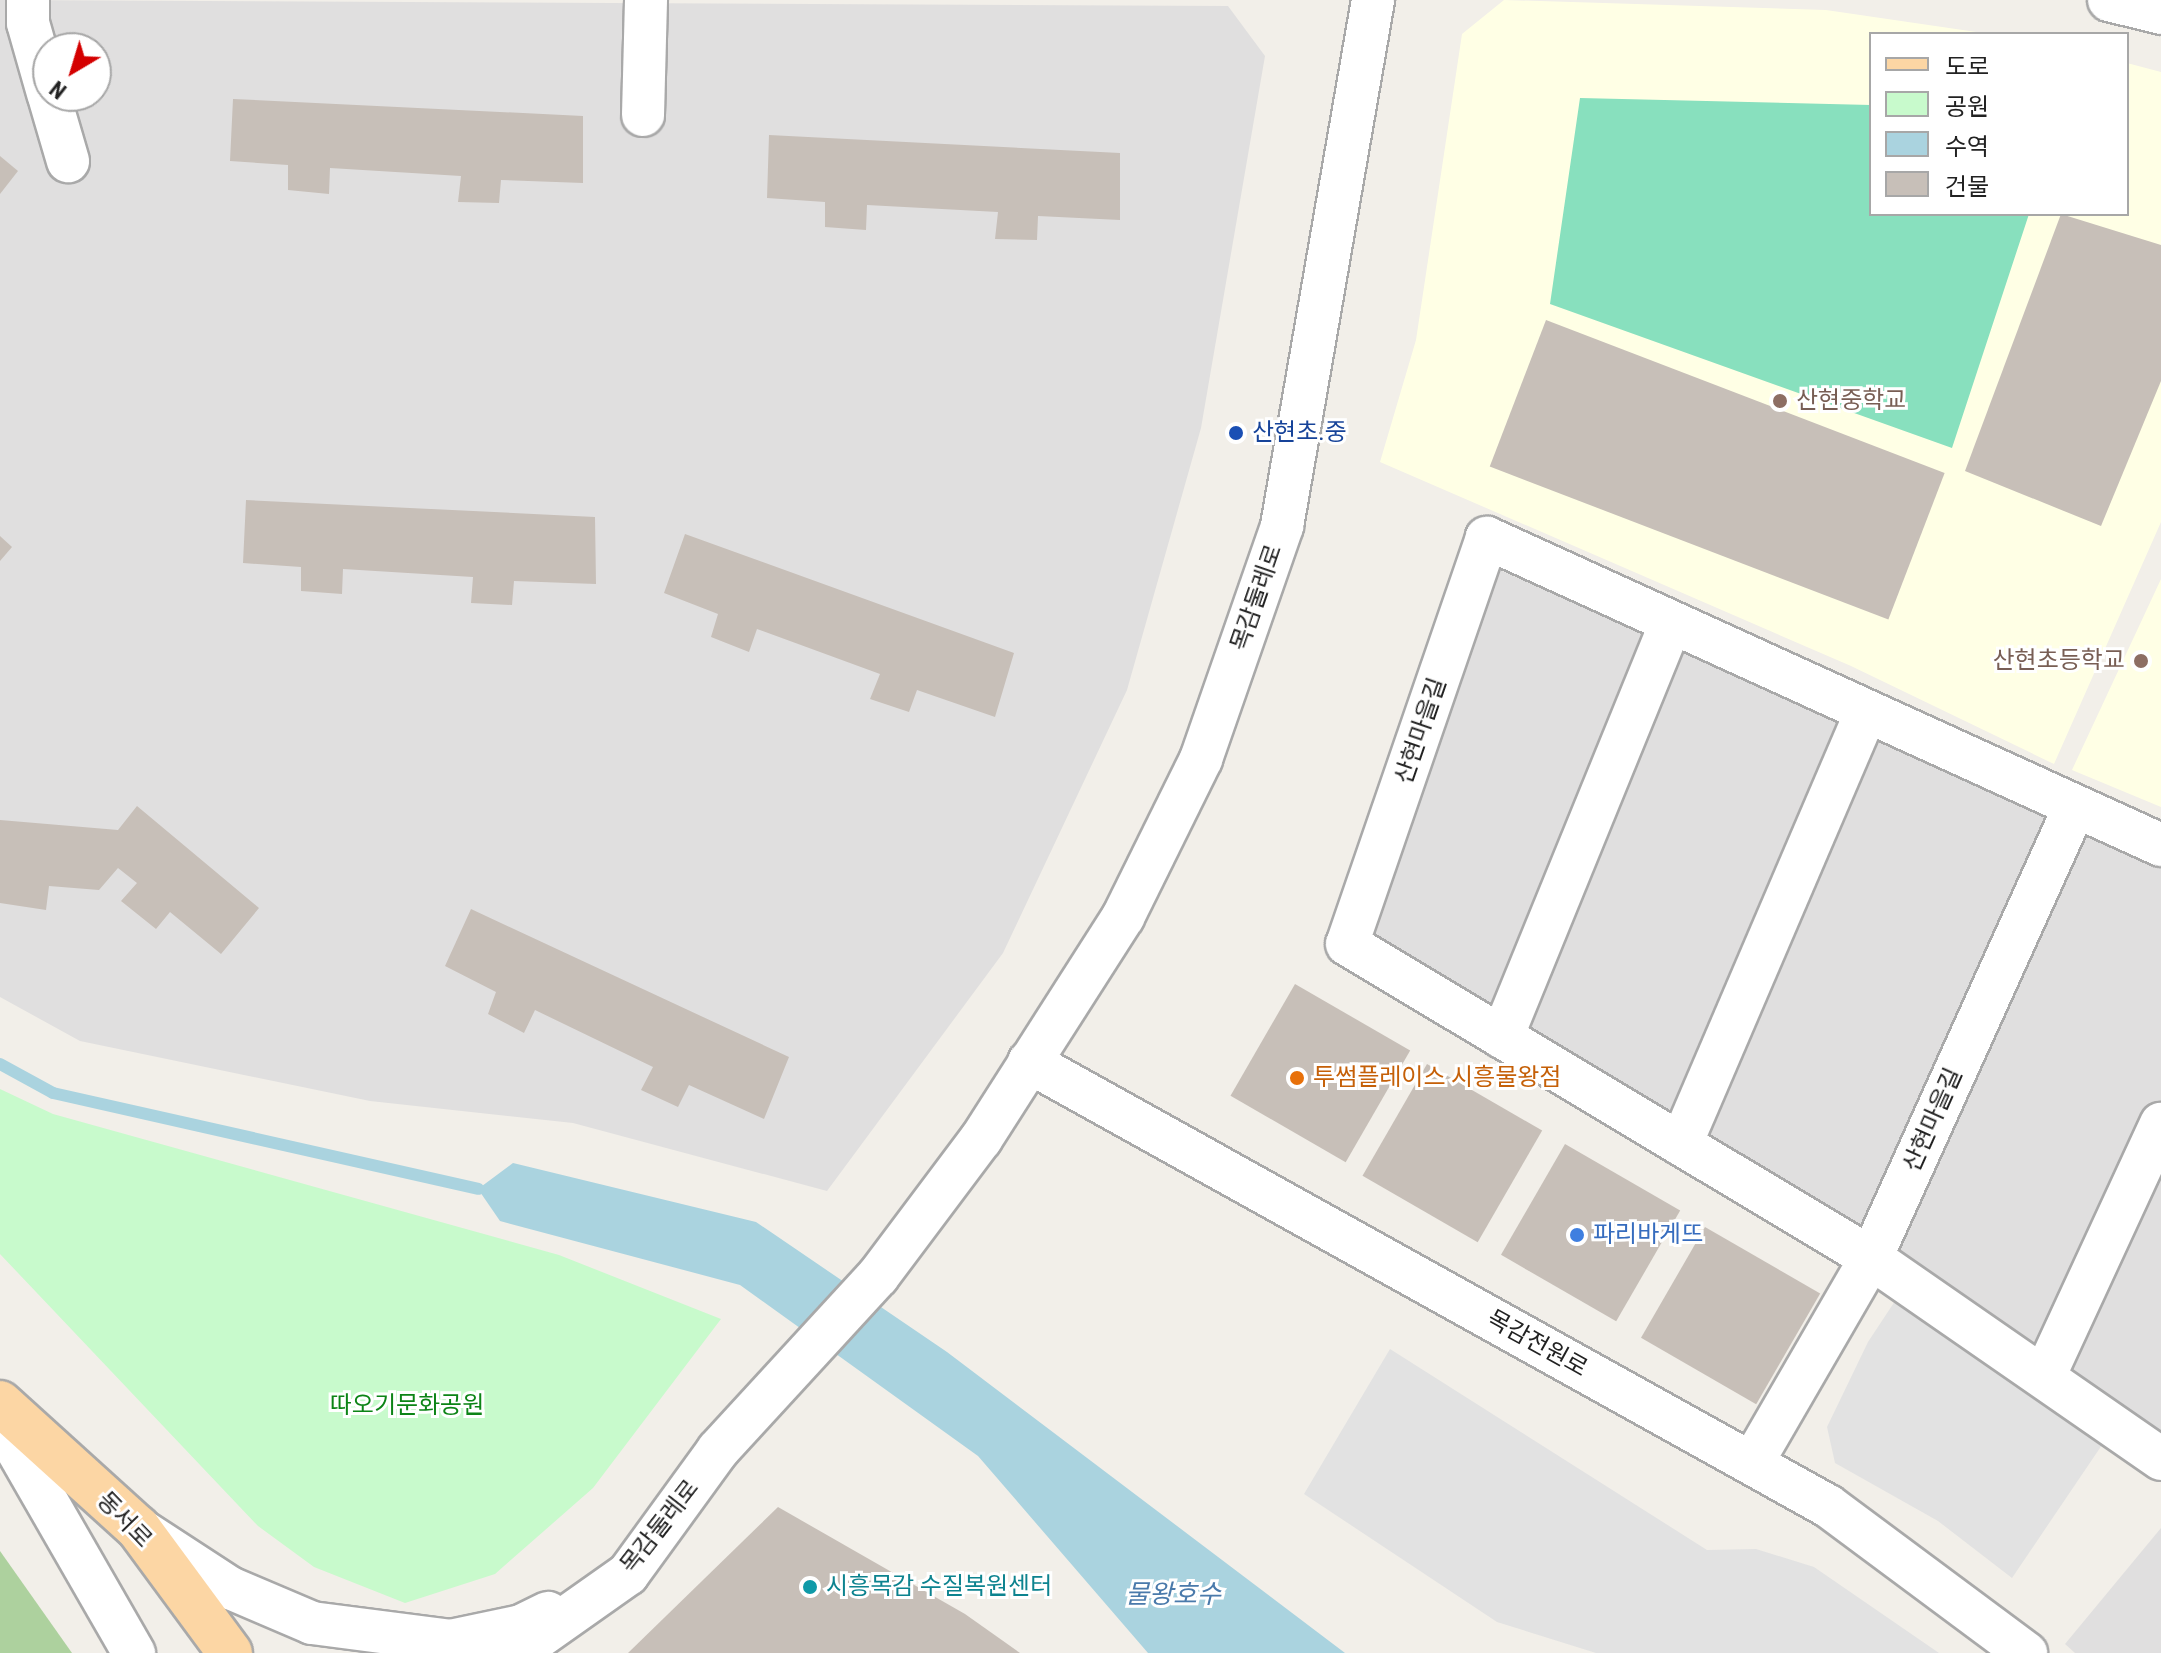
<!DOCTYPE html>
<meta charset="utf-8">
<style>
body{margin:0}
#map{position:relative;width:2161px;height:1653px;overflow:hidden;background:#f2efe9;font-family:"Roboto Condensed","Noto Sans KR",sans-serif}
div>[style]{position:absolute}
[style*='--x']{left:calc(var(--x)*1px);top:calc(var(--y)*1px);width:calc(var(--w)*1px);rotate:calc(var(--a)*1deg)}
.residential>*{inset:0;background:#e0dfdf}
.education>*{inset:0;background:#ffffe5}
.forest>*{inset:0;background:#add19e}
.park>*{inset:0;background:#c8facc}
.pitch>*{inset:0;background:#88e0be}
.parking>*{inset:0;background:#e2e2e2}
.water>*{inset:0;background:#aad3df}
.stream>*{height:12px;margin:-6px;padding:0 6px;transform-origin:6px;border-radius:6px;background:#aad3df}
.building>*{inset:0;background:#c7bfb8;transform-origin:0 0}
.roads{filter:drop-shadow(2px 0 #a9a9a9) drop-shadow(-2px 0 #a9a9a9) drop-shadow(0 2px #a9a9a9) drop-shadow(0 -2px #a9a9a9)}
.minor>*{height:42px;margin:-21px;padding:0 21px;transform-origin:21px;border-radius:21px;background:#fff}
.major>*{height:44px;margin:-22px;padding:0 22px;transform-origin:22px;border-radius:22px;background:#fcd6a4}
.dots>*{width:22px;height:22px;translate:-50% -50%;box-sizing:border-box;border:4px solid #fff;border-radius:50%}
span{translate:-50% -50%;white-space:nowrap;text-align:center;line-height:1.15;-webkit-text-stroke:6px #fff;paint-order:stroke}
.education-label{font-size:24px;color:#785e54}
.left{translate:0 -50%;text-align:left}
.right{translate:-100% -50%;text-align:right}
.transit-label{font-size:24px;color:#164399}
.street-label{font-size:24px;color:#222}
.food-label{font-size:24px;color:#c56008}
.shop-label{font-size:24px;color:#366cbe}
.park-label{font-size:24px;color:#0c8416}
.culture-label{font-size:24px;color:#0d838f}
.water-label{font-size:26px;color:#4a7aab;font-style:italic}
.legend{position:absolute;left:1869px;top:32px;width:260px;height:184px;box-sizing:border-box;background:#fff;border:2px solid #a7a7a7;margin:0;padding:10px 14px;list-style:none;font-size:24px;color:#222}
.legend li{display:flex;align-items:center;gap:16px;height:40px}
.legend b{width:40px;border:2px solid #a7a7a7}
.north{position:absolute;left:32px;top:32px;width:80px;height:80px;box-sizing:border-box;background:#fff;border:2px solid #a7a7a7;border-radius:50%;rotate:218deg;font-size:22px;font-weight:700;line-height:32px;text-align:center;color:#222}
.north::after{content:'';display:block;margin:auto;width:28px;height:36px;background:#d40000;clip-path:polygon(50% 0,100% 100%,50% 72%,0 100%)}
</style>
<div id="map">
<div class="residential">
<i style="clip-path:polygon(evenodd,0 0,1228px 6px,1265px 56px,1201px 428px,1127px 690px,1003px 953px,827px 1191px,573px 1123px,370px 1101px,80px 1041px,0 997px,0 0,48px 48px,96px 48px,96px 96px,48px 96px,48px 48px)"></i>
<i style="clip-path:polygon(1493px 567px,2161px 863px,2161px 1443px,1365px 935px)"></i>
<i style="clip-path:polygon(2161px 1528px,2161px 1653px,2075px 1653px,2065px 1644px)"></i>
</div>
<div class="education">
<i style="clip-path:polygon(1504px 0,1826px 10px,1990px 34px,1871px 34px,1871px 214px,2127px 214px,2127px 63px,2161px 72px,2161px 522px,2054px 764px,1851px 666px,1380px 462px,1416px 340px,1462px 34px)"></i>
<i style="clip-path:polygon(2161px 579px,2161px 807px,2072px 770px)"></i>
</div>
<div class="forest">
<i style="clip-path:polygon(0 1551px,72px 1653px,0 1653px)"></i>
</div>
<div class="park">
<i style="clip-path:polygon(0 1089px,53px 1114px,559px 1255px,721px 1319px,593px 1488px,495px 1574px,405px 1603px,314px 1567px,258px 1526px,0 1254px)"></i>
</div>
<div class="pitch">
<i style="clip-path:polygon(1580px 98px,1871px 105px,1871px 214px,2029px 214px,1952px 448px,1550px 304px)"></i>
</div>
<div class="parking">
<i style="clip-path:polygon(1899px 1295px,2104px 1442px,2012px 1578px,1938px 1521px,1835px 1463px,1827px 1427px,1868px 1342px)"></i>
<i style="clip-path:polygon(1390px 1349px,1707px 1550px,1756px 1549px,1814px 1567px,1939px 1653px,1596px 1653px,1497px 1622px,1304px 1494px)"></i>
</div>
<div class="water">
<i style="clip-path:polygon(513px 1163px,756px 1222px,947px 1352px,1345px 1653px,1148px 1653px,978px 1456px,740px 1285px,500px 1221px,478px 1189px)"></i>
</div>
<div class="stream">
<i style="--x:0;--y:1064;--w:60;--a:28.7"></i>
<i style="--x:53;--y:1093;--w:436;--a:12.7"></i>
</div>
<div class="building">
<i style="clip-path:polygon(233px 99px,583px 116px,583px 183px,501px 180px,499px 203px,458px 202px,461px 176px,330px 168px,329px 194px,288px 190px,288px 165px,230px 161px)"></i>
<i style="clip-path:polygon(769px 135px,1120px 153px,1120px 220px,1038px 216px,1037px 240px,995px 239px,998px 212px,867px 205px,866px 230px,825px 227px,825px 202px,767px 198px)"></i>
<i style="clip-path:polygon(0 156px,18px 171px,0 194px)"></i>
<i style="clip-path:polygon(2061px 214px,2161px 245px,2161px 381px,2101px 526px,1965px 471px)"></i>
<i style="left:1546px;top:320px;width:427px;height:157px;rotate:21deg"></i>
<i style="clip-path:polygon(246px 500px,595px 517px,596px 584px,514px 581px,512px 605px,471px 603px,473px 577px,343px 569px,342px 594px,301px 591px,301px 567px,243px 563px)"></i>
<i style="clip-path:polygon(685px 534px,1014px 653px,995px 717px,917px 690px,909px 712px,870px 699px,880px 674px,757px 629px,749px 652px,711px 637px,718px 614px,664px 593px)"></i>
<i style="clip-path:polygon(0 536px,12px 547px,0 561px)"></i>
<i style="clip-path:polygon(137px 806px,259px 908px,221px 954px,170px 912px,156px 929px,121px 901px,137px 883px,118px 868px,99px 890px,49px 886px,46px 910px,0 903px,0 820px,118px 830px)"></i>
<i style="clip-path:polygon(471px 909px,789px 1057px,764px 1119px,689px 1085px,678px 1107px,641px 1090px,653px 1067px,535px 1010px,524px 1033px,488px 1014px,496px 992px,445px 966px)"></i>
<i style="left:1295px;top:984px;width:133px;height:129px;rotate:30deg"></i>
<i style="left:1427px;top:1064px;width:133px;height:129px;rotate:30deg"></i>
<i style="left:1565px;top:1144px;width:133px;height:128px;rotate:30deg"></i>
<i style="left:1705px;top:1227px;width:133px;height:128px;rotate:30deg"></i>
<i style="clip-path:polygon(778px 1507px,965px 1614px,1020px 1653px,628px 1653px)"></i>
</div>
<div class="roads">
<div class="minor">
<i style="--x:28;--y:0;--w:23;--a:90"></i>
<i style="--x:28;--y:23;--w:73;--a:74.1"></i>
<i style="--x:2109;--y:0;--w:54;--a:14"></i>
<i style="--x:49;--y:96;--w:68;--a:73.7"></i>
<i style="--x:643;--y:115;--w:115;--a:-88.5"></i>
<i style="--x:2161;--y:845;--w:741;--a:-155.51"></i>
<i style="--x:1487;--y:538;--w:429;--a:109"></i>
<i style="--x:1347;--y:944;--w:611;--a:30.93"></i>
<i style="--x:1871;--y:1258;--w:353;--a:34.7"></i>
<i style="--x:1502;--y:1037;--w:447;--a:-67.8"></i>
<i style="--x:1029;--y:1062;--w:914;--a:29.06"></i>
<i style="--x:1828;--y:1506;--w:247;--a:36.6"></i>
<i style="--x:1681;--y:1144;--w:470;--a:-66.8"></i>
<i style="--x:2044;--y:1377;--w:279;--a:-65.2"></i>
<i style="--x:0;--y:1420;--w:269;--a:60.1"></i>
<i style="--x:1752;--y:1463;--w:237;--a:-59.9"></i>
<i style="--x:1871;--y:1258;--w:495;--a:-65.7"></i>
<i style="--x:144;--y:1532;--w:103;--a:33.1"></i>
<i style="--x:230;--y:1588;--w:89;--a:23.1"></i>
<i style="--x:312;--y:1623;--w:139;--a:7.4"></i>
<i style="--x:450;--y:1641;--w:73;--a:-11.9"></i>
<i style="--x:521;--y:1626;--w:30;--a:-26"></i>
<i style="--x:516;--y:1653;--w:137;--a:-35.2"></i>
<i style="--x:628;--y:1574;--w:153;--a:-54"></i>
<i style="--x:718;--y:1450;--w:236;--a:-47.4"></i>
<i style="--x:878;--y:1276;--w:171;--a:-53.1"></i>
<i style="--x:981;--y:1139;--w:264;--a:-57.4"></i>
<i style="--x:1123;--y:917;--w:176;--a:-63.7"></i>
<i style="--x:1201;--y:759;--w:247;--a:-70.8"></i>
<i style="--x:1282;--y:526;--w:534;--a:-80.18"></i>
</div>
<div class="major">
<i style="--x:0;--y:1403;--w:186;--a:42.2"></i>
<i style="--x:138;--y:1528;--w:155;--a:53.6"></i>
</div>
</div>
<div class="dots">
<i style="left:1780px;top:401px;background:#8d6e63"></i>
<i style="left:1236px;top:433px;background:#1a4fb4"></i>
<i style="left:2141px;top:661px;background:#8d6e63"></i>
<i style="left:1297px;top:1078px;background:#e8710a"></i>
<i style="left:1577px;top:1235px;background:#3f7fe0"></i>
<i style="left:810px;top:1587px;background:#0f9aa8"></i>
</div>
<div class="education-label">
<span class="left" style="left:1796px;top:401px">산현중학교</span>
<span class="right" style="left:2125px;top:661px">산현초등학교</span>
</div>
<div class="transit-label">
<span class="left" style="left:1252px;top:433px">산현초.중</span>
</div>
<div class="street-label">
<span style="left:1257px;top:598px;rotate:-71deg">목감둘레로</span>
<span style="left:1421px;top:731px;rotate:-71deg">산현마을길</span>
<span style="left:1933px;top:1120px;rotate:-66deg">산현마을길</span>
<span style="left:1537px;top:1344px;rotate:29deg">목감전원로</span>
<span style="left:124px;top:1520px;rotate:46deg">동서로</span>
<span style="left:660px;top:1527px;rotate:-52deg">목감둘레로</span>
</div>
<div class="food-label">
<span class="left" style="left:1313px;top:1078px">투썸플레이스 시흥물왕점</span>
</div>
<div class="shop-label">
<span class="left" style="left:1593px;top:1235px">파리바게뜨</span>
</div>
<div class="park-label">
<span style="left:407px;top:1406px">따오기문화공원</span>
</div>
<div class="culture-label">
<span class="left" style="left:826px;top:1587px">시흥목감 수질복원센터</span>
</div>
<div class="water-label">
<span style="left:1173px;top:1595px">물왕호수</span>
</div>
<ul class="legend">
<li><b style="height:10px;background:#fcd6a4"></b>도로</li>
<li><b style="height:22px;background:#c8facc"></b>공원</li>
<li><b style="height:22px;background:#aad3df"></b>수역</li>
<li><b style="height:22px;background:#c7bfb8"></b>건물</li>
</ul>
<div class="north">N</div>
</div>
